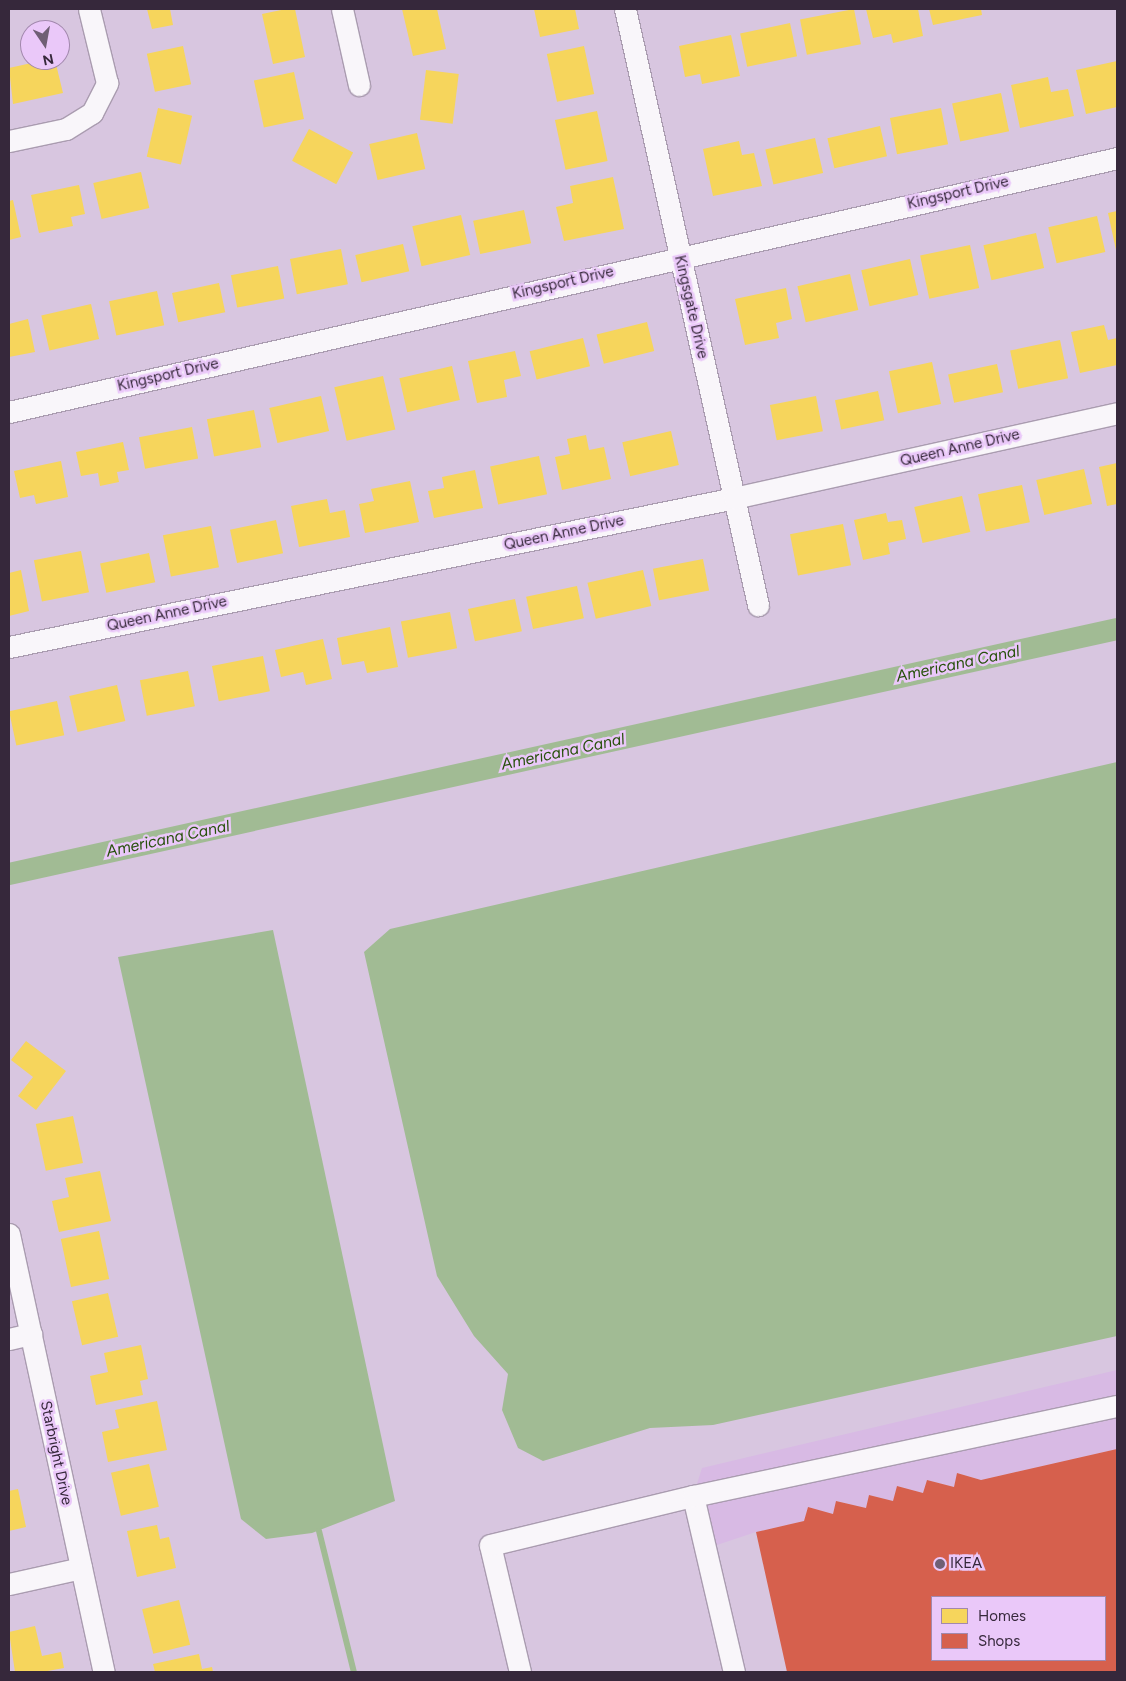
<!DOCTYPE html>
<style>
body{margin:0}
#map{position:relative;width:1126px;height:1681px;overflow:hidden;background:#d8c6e0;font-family:Figtree,sans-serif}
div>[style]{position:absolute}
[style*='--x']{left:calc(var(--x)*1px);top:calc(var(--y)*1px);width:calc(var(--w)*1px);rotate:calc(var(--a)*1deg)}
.built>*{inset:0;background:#d8bae4}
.water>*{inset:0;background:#a1bb94}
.homes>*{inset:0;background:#f6d55c;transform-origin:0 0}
.shops>*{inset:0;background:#d6604d}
.stream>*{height:6px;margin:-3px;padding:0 3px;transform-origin:3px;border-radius:3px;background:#a1bb94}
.canal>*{height:22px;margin:-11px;padding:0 11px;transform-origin:11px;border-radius:11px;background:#a1bb94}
.roads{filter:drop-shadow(1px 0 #aa9cb0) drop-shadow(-1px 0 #aa9cb0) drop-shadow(0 1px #aa9cb0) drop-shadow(0 -1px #aa9cb0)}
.minor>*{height:21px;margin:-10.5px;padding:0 10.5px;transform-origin:10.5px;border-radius:10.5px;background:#f9f6fa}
.dots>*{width:14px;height:14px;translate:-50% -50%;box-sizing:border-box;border:2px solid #eac8f9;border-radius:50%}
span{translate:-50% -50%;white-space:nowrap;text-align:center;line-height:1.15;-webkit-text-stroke:5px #eac8f9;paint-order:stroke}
.street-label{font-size:15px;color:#36283b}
.poi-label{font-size:15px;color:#36283b}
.left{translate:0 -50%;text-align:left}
.water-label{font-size:16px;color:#28510c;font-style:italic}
.frame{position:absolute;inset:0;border:10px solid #36283b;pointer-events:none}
.legend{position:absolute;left:931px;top:1596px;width:175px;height:65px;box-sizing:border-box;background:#eac8f9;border:1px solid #a288ad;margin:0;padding:6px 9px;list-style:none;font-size:15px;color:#36283b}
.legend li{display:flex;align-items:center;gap:10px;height:25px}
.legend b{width:25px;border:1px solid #a288ad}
.north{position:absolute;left:20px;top:20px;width:50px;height:50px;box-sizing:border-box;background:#eac8f9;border:1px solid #a288ad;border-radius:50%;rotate:168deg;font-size:14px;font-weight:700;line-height:20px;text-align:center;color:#36283b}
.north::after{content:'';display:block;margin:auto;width:18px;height:22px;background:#6f5f75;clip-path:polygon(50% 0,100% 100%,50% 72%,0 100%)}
</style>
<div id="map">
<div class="built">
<i style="clip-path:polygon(1117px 1370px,1117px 1449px,981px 1480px,958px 1473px,954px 1487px,927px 1480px,923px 1493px,898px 1486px,893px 1501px,869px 1495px,866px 1508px,837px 1501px,833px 1514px,808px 1507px,804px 1521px,756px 1532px,705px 1549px,693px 1496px,702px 1468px)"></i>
</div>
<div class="water">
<i style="clip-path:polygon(1117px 762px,1117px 1336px,713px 1425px,650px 1428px,543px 1461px,518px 1448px,502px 1410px,508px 1374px,474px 1336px,437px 1276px,364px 952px,390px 929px)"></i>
<i style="clip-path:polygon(273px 930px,395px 1501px,312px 1533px,266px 1539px,241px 1519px,118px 957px)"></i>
</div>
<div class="homes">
<i style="clip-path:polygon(147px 9px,170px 9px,173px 25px,152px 29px)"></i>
<i style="clip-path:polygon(286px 9px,295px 9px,305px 57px,273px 64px,262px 14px)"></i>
<i style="clip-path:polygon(402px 9px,437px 9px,446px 49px,413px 56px)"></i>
<i style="clip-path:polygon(534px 9px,575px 9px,579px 29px,540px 37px)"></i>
<i style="left:854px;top:9px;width:36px;height:55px;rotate:79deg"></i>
<i style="clip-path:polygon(866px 9px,918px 9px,923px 36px,893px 43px,891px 34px,873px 38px)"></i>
<i style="clip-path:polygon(929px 9px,981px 9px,982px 15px,933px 25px)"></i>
<i style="left:790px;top:23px;width:34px;height:51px;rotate:78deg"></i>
<i style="clip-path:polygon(731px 35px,740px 76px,702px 84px,700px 74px,685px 77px,679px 46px)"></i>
<i style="left:183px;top:46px;width:39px;height:37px;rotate:78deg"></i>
<i style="left:584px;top:46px;width:49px;height:38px;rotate:78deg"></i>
<i style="clip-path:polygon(45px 60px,55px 60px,63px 93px,13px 104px,9px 68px)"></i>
<i style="clip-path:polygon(1117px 61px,1117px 107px,1086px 114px,1076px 70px)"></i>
<i style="left:426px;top:70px;width:33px;height:50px;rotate:7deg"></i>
<i style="left:294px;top:72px;width:48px;height:41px;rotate:78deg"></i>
<i style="clip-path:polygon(1048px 77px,1051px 92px,1068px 89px,1074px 116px,1020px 128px,1011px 85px)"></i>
<i style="left:1001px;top:93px;width:39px;height:50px;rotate:78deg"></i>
<i style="left:158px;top:108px;width:35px;height:50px;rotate:13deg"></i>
<i style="left:941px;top:108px;width:37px;height:52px;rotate:79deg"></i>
<i style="left:597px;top:111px;width:51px;height:43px;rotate:78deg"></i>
<i style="left:880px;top:126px;width:31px;height:54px;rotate:77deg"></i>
<i style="left:309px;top:129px;width:50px;height:36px;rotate:28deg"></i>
<i style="left:417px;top:133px;width:37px;height:49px;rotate:77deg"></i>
<i style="left:815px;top:138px;width:36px;height:51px;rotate:77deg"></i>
<i style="clip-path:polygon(739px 141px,742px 155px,754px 153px,762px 186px,713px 196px,703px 149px)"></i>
<i style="left:141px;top:172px;width:37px;height:49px;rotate:77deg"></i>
<i style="clip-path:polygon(613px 177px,624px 229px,564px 241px,556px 207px,573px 203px,570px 186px)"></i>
<i style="clip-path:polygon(79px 185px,85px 214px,71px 217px,73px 226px,39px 233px,31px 195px)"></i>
<i style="clip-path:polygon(13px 200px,21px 237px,9px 240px,9px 201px)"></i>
<i style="left:524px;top:210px;width:34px;height:52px;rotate:78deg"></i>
<i style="clip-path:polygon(1117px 211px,1117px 250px,1116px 250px,1108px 213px)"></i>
<i style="left:461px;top:215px;width:41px;height:50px;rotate:77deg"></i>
<i style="left:1097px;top:216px;width:37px;height:50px;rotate:77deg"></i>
<i style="left:1036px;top:233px;width:36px;height:54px;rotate:77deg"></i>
<i style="left:403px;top:244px;width:28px;height:49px;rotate:77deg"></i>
<i style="left:970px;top:245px;width:44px;height:51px;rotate:78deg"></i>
<i style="left:341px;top:249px;width:36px;height:52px;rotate:79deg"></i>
<i style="left:910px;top:259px;width:37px;height:50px;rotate:77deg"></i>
<i style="left:278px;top:266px;width:33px;height:48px;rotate:79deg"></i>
<i style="left:850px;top:274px;width:37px;height:54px;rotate:77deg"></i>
<i style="left:219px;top:283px;width:30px;height:48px;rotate:78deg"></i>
<i style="clip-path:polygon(786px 288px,792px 319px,776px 323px,779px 338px,745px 345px,735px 299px)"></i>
<i style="left:157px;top:291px;width:35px;height:49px;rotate:78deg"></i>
<i style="left:91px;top:304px;width:36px;height:51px;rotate:77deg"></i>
<i style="clip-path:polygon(28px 319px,35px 352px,9px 357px,9px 324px)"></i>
<i style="left:647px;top:322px;width:30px;height:52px;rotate:76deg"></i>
<i style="clip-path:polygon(1104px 325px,1108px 340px,1117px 338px,1117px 365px,1080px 373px,1071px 332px)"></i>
<i style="left:583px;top:338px;width:29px;height:55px;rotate:76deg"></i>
<i style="left:1060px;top:340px;width:39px;height:51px;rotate:78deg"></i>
<i style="clip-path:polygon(515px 351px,521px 376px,504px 380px,507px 397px,477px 403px,468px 361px)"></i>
<i style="left:932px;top:362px;width:43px;height:44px;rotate:78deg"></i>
<i style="left:997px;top:364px;width:29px;height:50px;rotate:78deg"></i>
<i style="left:452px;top:366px;width:35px;height:54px;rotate:77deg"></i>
<i style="left:383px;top:376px;width:55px;height:50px;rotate:77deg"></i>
<i style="left:878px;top:391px;width:30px;height:44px;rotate:78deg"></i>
<i style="left:321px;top:396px;width:36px;height:53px;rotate:77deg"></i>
<i style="left:816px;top:396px;width:36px;height:47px;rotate:79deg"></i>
<i style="left:254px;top:410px;width:38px;height:48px;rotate:79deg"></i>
<i style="left:192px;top:427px;width:32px;height:54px;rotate:79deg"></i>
<i style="left:671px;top:431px;width:35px;height:50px;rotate:77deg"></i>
<i style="clip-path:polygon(586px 435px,589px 450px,604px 447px,611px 479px,562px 490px,555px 457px,570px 454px,567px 439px)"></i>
<i style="clip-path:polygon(123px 442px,129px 470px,117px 472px,119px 482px,100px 486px,98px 473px,81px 476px,76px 452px)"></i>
<i style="left:539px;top:456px;width:39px;height:50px;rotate:78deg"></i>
<i style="clip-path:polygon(61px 461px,68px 497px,36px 504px,34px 495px,20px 498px,14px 471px)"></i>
<i style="clip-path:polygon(1117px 463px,1117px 504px,1107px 506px,1099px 467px)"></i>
<i style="left:1084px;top:469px;width:36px;height:49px;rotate:77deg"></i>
<i style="clip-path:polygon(475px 470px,483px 508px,434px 518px,428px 491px,444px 488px,442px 477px)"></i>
<i style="clip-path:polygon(410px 481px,419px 522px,365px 533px,359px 504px,374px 501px,371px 489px)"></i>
<i style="left:1022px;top:485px;width:38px;height:45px;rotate:78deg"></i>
<i style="left:962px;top:496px;width:37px;height:49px;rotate:77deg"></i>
<i style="clip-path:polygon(327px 499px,330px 513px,345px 510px,350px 537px,299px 547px,291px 506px)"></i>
<i style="clip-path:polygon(886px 513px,888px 522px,902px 520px,906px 539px,888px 543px,890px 554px,863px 560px,854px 520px)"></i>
<i style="left:276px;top:520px;width:34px;height:47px;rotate:78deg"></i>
<i style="left:843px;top:524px;width:42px;height:54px;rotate:79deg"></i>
<i style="left:211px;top:526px;width:42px;height:49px;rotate:79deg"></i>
<i style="left:81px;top:551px;width:42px;height:48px;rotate:79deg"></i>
<i style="left:149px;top:553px;width:30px;height:50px;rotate:78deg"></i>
<i style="left:703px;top:559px;width:32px;height:51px;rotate:79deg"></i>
<i style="clip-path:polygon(21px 570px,29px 611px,9px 616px,9px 573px)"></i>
<i style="left:643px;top:570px;width:37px;height:57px;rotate:77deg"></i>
<i style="left:577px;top:586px;width:33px;height:52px;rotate:78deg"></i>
<i style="left:515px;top:599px;width:33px;height:48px;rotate:78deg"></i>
<i style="left:450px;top:612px;width:37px;height:50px;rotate:79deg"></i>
<i style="clip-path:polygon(390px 627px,398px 667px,367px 673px,364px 661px,342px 665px,337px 638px)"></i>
<i style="clip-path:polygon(323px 639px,332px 679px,306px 685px,303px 672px,281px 677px,275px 650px)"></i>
<i style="left:263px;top:656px;width:36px;height:52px;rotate:79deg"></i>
<i style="left:188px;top:671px;width:36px;height:49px;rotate:79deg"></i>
<i style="left:117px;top:685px;width:37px;height:49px;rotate:77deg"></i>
<i style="left:57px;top:701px;width:35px;height:49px;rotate:78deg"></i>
<i style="clip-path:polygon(26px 1041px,66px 1071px,36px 1110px,18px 1096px,33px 1077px,11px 1060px)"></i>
<i style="left:73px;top:1116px;width:48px;height:38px;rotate:78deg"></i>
<i style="clip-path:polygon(100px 1171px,111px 1221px,59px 1232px,52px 1201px,69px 1197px,65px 1178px)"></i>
<i style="left:99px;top:1231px;width:49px;height:39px;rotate:78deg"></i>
<i style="left:108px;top:1293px;width:45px;height:37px;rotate:77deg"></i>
<i style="clip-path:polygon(141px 1345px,148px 1379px,140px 1381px,143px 1395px,96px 1405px,90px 1376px,108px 1372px,104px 1353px)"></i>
<i style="clip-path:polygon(157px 1401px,167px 1450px,108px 1462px,102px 1432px,119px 1428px,115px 1410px)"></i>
<i style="left:149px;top:1464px;width:44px;height:39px;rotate:77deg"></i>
<i style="clip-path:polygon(18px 1489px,26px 1527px,9px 1531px,9px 1491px)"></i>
<i style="clip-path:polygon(157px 1525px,160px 1539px,169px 1537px,176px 1568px,137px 1577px,127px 1531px)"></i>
<i style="left:179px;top:1600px;width:46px;height:38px;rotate:76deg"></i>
<i style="clip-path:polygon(35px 1626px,42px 1656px,61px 1652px,64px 1668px,42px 1672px,15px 1672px,9px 1632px)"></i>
<i style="clip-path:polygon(199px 1654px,202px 1669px,212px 1667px,213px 1672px,155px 1672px,153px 1664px)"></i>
</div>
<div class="shops">
<i style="clip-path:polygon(evenodd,1117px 1449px,1117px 1672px,787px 1672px,756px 1532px,804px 1521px,808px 1507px,833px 1514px,836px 1501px,866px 1508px,869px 1495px,893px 1501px,897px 1486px,923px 1493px,927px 1480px,954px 1487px,957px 1473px,981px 1480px,1117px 1449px,932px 1597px,1105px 1597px,1105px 1660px,932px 1660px,932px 1597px)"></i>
</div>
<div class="stream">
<i style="--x:319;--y:1531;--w:145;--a:76.1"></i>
</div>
<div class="canal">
<i style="--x:9;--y:874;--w:1135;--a:-12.47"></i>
</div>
<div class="roads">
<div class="minor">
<i style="--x:342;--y:9;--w:78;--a:77.4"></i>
<i style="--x:625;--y:9;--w:611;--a:77.42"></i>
<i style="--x:9;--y:141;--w:58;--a:-11.9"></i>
<i style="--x:66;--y:129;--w:31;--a:-32"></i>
<i style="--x:92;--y:113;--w:34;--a:-63"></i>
<i style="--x:107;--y:83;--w:76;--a:-103.7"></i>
<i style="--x:9;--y:412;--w:1137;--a:-12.91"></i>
<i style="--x:9;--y:647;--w:740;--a:-11.61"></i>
<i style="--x:734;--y:498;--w:392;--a:-12.5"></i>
<i style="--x:9;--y:1234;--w:448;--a:77.8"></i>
<i style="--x:9;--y:1339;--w:23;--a:-13"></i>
<i style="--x:693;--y:1496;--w:181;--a:76.9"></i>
<i style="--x:9;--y:1584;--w:74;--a:-12.5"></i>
<i style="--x:520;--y:1672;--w:130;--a:-103.3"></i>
<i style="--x:490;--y:1545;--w:209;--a:-13.6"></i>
<i style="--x:693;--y:1496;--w:433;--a:-12"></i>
</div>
</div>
<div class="dots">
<i style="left:940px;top:1564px;background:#6f5f75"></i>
</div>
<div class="street-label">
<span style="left:958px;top:193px;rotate:-13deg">Kingsport Drive</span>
<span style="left:563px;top:283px;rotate:-13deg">Kingsport Drive</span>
<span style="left:691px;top:307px;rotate:77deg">Kingsgate Drive</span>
<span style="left:168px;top:375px;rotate:-13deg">Kingsport Drive</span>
<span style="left:960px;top:448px;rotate:-13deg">Queen Anne Drive</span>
<span style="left:564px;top:533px;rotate:-12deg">Queen Anne Drive</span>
<span style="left:167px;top:614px;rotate:-12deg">Queen Anne Drive</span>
<span style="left:56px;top:1453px;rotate:78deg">Starbright Drive</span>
</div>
<div class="poi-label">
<span class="left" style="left:950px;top:1564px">IKEA</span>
</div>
<div class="water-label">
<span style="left:958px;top:664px;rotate:-12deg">Americana Canal</span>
<span style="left:563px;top:752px;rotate:-12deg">Americana Canal</span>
<span style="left:168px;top:839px;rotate:-12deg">Americana Canal</span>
</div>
<div class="frame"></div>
<ul class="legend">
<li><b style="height:14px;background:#f6d55c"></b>Homes</li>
<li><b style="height:14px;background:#d6604d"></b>Shops</li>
</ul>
<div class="north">N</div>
</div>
